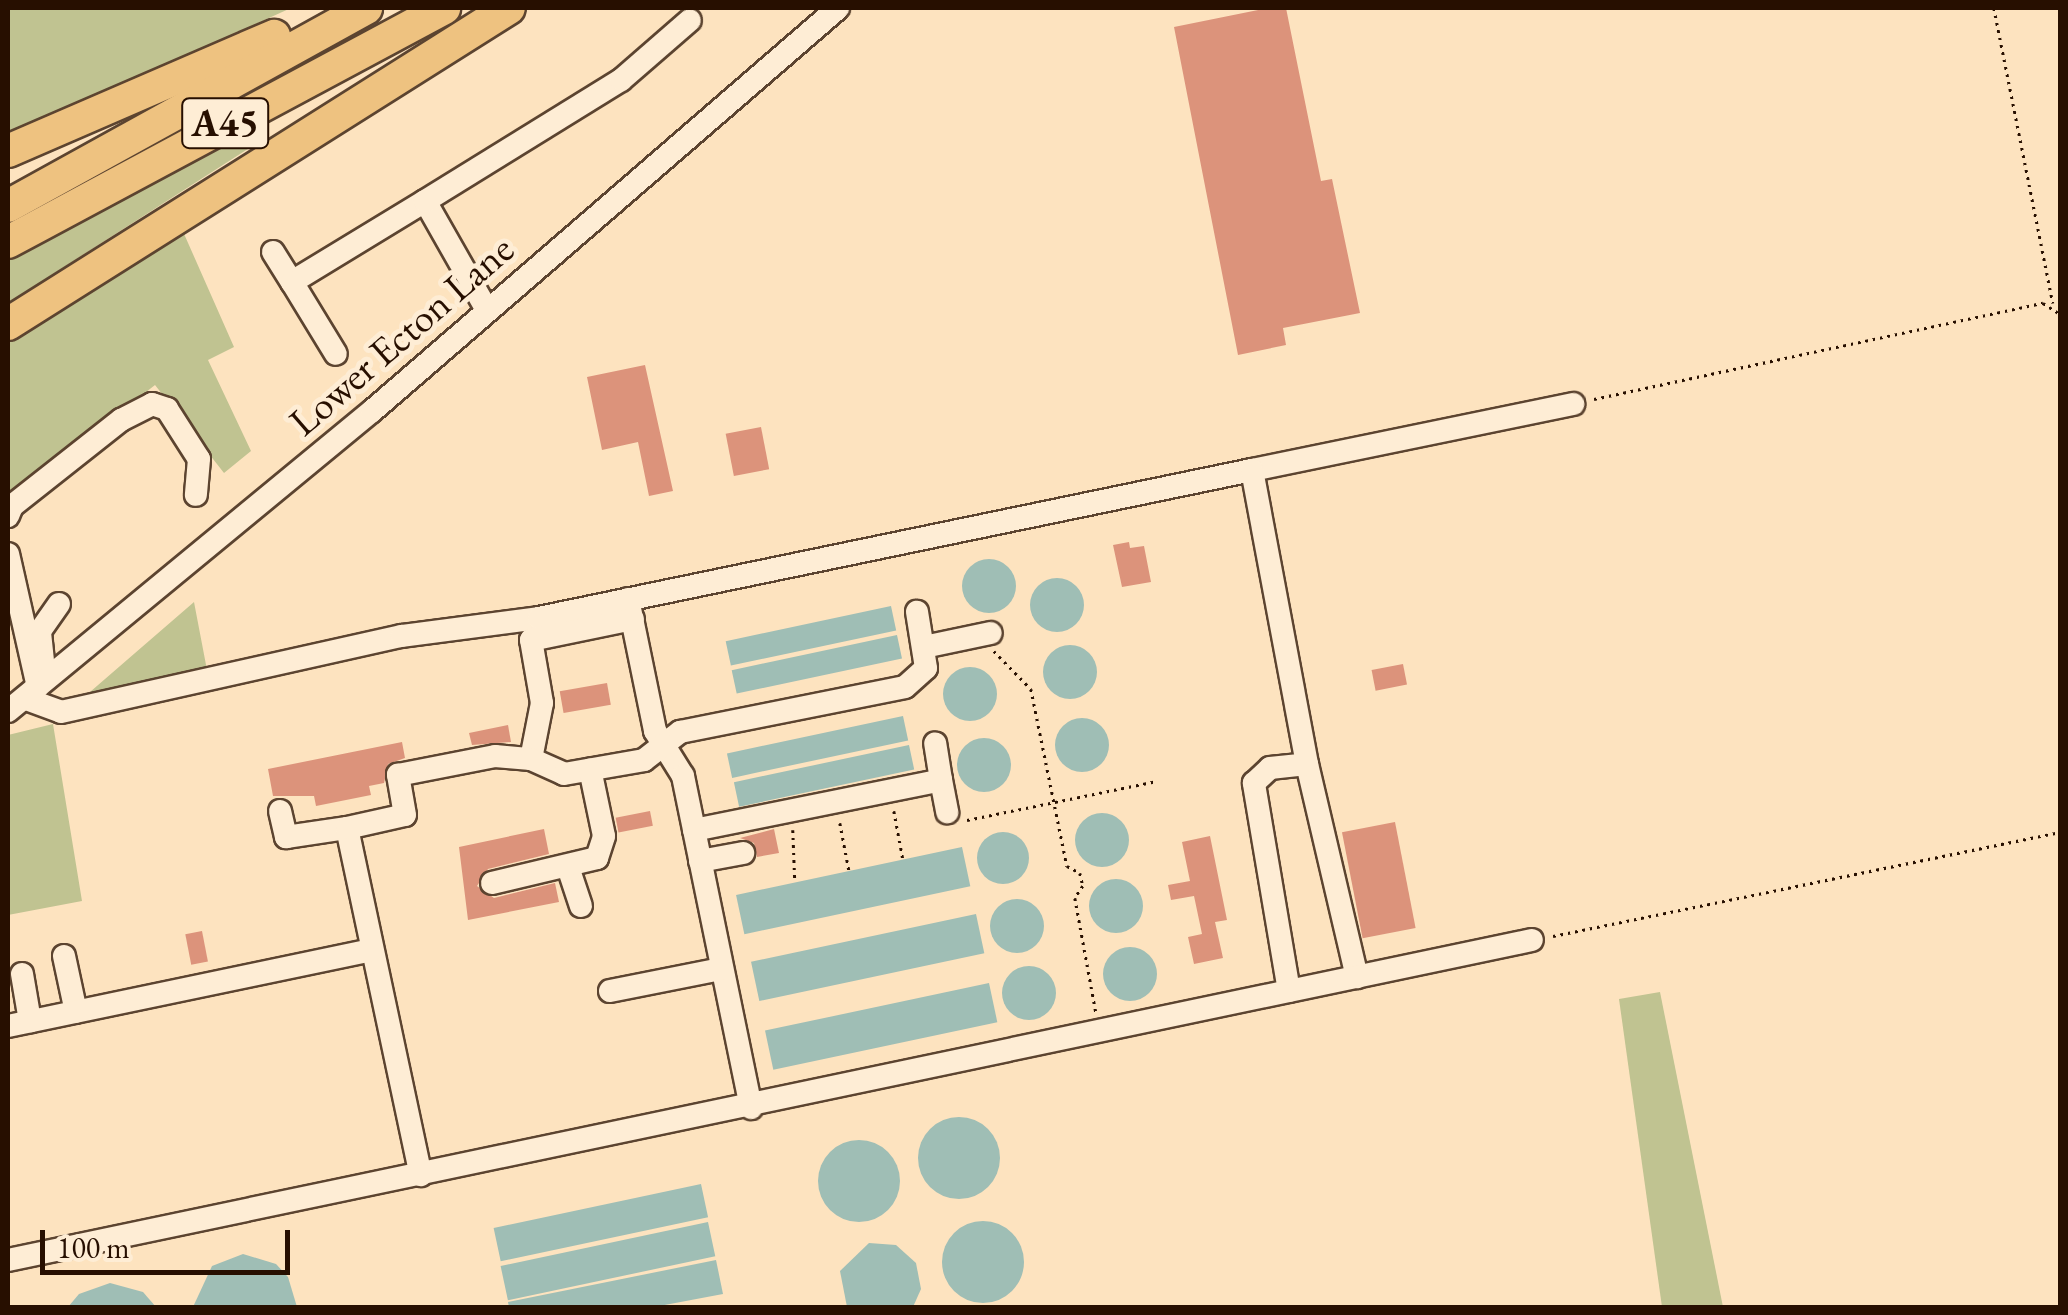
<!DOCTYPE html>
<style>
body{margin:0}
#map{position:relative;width:2068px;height:1315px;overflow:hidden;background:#fde3bf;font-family:"EB Garamond",serif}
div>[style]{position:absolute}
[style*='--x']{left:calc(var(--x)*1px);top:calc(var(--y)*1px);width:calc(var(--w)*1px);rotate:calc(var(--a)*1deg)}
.green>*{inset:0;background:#c0c391}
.water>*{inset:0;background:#9fbeb5;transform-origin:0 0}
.round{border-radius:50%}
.building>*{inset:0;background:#dc937b;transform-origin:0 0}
.path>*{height:2.5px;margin-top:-1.25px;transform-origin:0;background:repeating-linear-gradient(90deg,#270f00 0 2.5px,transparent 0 7.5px)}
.roads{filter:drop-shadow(2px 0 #5c4430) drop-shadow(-2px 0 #5c4430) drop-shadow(0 2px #5c4430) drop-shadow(0 -2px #5c4430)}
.minor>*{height:22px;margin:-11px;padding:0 11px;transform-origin:11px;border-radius:11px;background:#feedd5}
.highway>*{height:32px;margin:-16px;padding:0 16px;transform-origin:16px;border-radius:16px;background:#eec280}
span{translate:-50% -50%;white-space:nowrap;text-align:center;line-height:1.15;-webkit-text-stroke:10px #feedd5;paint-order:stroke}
.shield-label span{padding:2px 8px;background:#feedd5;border:2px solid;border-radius:8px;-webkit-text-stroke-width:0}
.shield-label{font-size:38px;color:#270f00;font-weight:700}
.street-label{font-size:40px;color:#270f00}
.frame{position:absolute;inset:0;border:10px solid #270f00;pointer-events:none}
.scale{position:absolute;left:40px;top:1230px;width:250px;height:45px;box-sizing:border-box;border:5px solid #270f00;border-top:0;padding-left:12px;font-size:30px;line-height:35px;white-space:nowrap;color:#270f00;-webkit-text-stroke:8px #feedd5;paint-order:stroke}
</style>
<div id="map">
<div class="green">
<i style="clip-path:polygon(8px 8px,291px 8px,8px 137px)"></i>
<i style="clip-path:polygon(246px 134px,257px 143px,8px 303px,8px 260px)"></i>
<i style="clip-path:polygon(181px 227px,234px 347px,208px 360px,251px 451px,224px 473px,155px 385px,8px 500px,8px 330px)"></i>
<i style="clip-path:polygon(194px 602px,211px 691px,53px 724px,82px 901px,8px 915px,8px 735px,53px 724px)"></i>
<i style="clip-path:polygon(1660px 992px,1723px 1307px,1662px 1307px,1619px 999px)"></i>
</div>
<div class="water">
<i class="round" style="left:962px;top:559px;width:54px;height:54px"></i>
<i class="round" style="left:1030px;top:578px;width:54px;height:54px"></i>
<i style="left:891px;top:606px;width:25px;height:169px;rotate:78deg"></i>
<i style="left:897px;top:635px;width:24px;height:169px;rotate:78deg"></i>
<i class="round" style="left:1043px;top:645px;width:54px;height:54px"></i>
<i class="round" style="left:943px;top:667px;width:54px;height:54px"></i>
<i style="left:903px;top:716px;width:25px;height:180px;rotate:78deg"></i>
<i class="round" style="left:1055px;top:718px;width:54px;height:54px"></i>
<i class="round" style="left:957px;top:738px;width:54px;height:54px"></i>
<i style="left:909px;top:745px;width:25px;height:179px;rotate:78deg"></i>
<i class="round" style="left:1075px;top:813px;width:54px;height:54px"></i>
<i class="round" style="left:977px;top:832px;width:52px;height:52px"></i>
<i style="left:962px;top:847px;width:40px;height:231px;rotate:78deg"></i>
<i class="round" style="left:1089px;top:879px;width:54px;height:54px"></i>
<i class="round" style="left:990px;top:899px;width:54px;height:54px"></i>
<i style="left:976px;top:914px;width:40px;height:230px;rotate:78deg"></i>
<i class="round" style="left:1103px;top:947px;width:54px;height:54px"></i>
<i class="round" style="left:1002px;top:966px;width:54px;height:54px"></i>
<i style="left:989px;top:983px;width:40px;height:229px;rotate:78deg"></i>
<i class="round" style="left:918px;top:1117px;width:82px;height:82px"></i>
<i class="round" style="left:818px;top:1140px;width:82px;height:82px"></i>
<i style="left:701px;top:1184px;width:34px;height:212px;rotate:78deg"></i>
<i class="round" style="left:942px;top:1221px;width:82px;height:82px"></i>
<i style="left:708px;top:1222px;width:35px;height:212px;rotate:78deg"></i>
<i style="clip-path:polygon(869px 1243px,896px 1245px,916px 1263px,921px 1289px,913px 1307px,847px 1307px,840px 1271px)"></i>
<i style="clip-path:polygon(243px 1254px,276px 1264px,288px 1277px,297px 1307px,193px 1307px,212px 1266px)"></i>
<i style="clip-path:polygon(716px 1260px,723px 1294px,654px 1307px,509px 1307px,508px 1302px)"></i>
<i style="clip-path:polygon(110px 1283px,143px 1292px,156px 1307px,68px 1307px,79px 1294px)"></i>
</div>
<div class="building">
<i style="clip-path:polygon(1268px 8px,1286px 8px,1321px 181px,1332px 179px,1360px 313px,1283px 328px,1286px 345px,1238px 355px,1174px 27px)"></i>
<i style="clip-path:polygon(645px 365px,673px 491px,649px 496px,638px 442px,602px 450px,587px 377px)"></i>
<i style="left:761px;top:427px;width:43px;height:36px;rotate:79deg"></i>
<i style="clip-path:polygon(1129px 542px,1130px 548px,1144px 546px,1151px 582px,1122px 587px,1113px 545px)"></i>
<i style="left:1403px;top:664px;width:21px;height:32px;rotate:79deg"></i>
<i style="left:607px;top:683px;width:22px;height:48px;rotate:80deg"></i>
<i style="clip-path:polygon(508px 725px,511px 742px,472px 745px,469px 733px)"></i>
<i style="clip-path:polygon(402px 742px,405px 758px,388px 764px,384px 783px,369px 786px,371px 795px,316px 806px,314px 796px,273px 796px,268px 769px)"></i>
<i style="left:650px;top:811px;width:15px;height:35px;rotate:79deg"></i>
<i style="left:1395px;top:822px;width:108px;height:54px;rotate:79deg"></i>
<i style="clip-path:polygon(544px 829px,549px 854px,488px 869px,477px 886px,494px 898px,555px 883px,559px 902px,468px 920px,459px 847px)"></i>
<i style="clip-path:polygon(774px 829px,779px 853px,757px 857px,754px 843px,740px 838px)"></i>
<i style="clip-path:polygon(1210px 836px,1227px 920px,1215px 922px,1223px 958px,1194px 964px,1188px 937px,1202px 934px,1194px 896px,1171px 900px,1168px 885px,1190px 881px,1182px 842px)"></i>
<i style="left:202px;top:931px;width:31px;height:17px;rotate:79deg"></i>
</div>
<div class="path">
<i style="--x:1994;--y:8;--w:301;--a:78.7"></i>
<i style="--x:1594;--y:399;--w:459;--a:-12.1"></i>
<i style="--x:2043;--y:303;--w:20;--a:33"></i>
<i style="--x:994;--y:651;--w:53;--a:45.8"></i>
<i style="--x:1031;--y:689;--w:181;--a:78.5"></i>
<i style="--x:1067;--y:866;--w:15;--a:28"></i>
<i style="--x:1080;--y:873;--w:13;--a:77"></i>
<i style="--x:1083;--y:886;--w:14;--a:124"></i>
<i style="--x:1075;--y:898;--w:116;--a:79.6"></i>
<i style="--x:894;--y:811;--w:49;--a:79.4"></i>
<i style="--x:967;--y:820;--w:194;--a:-11.6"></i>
<i style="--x:840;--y:823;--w:48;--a:79.2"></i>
<i style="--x:793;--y:830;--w:51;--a:87.8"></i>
<i style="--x:1553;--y:936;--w:518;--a:-11.59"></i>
</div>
<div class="roads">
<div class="minor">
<i style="--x:273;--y:252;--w:36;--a:58"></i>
<i style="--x:292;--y:282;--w:156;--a:-31.3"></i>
<i style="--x:292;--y:282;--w:84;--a:58.6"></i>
<i style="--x:487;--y:310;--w:125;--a:-119.6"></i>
<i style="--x:425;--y:201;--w:230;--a:-31.7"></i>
<i style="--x:621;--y:80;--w:91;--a:-41"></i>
<i style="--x:1252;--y:470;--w:328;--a:-11.6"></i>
<i style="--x:8;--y:516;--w:11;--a:-68"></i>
<i style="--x:12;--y:506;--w:139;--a:-38.3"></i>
<i style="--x:121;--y:420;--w:35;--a:-27"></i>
<i style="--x:152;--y:404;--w:16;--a:18"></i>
<i style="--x:167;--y:409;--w:59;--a:57.4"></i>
<i style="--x:199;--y:459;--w:36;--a:95"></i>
<i style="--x:8;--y:554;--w:136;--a:77.3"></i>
<i style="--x:628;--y:599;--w:135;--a:78.4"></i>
<i style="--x:655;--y:731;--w:53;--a:58.1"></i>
<i style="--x:683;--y:776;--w:339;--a:78.4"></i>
<i style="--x:924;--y:647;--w:68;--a:-11.8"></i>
<i style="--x:43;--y:661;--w:30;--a:-96"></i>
<i style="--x:40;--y:631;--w:33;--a:-55"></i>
<i style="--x:26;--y:699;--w:37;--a:20"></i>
<i style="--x:61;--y:712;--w:349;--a:-12.6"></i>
<i style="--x:402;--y:636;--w:138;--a:-7.5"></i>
<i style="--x:539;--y:618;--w:728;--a:-11.73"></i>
<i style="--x:1252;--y:470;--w:299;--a:79.4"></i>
<i style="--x:1307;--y:764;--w:219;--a:76.8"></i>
<i style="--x:8;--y:711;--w:472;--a:-39.5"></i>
<i style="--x:372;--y:411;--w:616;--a:-40.85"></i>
<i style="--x:531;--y:759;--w:57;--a:-78.9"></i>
<i style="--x:542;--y:703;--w:64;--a:-99.9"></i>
<i style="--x:531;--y:640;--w:104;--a:-11.6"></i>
<i style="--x:941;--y:780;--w:33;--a:79"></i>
<i style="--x:280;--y:811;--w:27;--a:77"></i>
<i style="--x:286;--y:837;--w:62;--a:-8.4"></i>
<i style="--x:347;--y:828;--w:355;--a:78"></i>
<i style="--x:347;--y:828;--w:59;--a:-12.6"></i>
<i style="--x:405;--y:815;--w:41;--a:-99.9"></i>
<i style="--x:398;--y:775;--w:99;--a:-11.1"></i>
<i style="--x:495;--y:756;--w:36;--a:5"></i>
<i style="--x:531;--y:759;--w:36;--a:24"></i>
<i style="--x:564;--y:774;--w:81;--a:-9.9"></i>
<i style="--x:644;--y:760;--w:46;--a:-37.9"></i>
<i style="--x:680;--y:732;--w:229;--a:-11.3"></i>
<i style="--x:905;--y:687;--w:28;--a:-42"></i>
<i style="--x:926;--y:668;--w:57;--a:-99.1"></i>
<i style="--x:694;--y:830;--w:252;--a:-11.4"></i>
<i style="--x:941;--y:780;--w:37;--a:-99"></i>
<i style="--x:700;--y:861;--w:44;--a:-10.5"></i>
<i style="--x:568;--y:867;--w:41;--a:71.6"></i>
<i style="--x:492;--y:883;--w:108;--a:-13.4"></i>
<i style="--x:597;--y:858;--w:23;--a:-72"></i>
<i style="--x:604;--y:836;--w:68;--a:-101.8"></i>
<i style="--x:64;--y:956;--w:57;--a:77.9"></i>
<i style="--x:22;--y:974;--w:48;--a:80.3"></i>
<i style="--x:610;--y:991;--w:113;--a:-11.2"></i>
<i style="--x:1289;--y:991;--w:211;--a:-99.6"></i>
<i style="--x:1254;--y:783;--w:22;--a:-43"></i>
<i style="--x:1270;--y:768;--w:37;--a:-6"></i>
<i style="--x:8;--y:1026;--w:371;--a:-11.8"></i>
<i style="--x:8;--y:1260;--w:1557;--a:-11.86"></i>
</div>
<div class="highway">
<i style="--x:8;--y:151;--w:290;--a:-23.4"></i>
<i style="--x:8;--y:206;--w:409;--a:-28.9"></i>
<i style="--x:8;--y:242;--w:495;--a:-28.2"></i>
<i style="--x:8;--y:324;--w:592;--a:-32.24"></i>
</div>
</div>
<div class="shield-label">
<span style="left:225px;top:123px">A45</span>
</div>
<div class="street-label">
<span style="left:401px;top:335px;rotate:-41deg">Lower Ecton Lane</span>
</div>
<div class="frame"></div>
<div class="scale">100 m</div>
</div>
